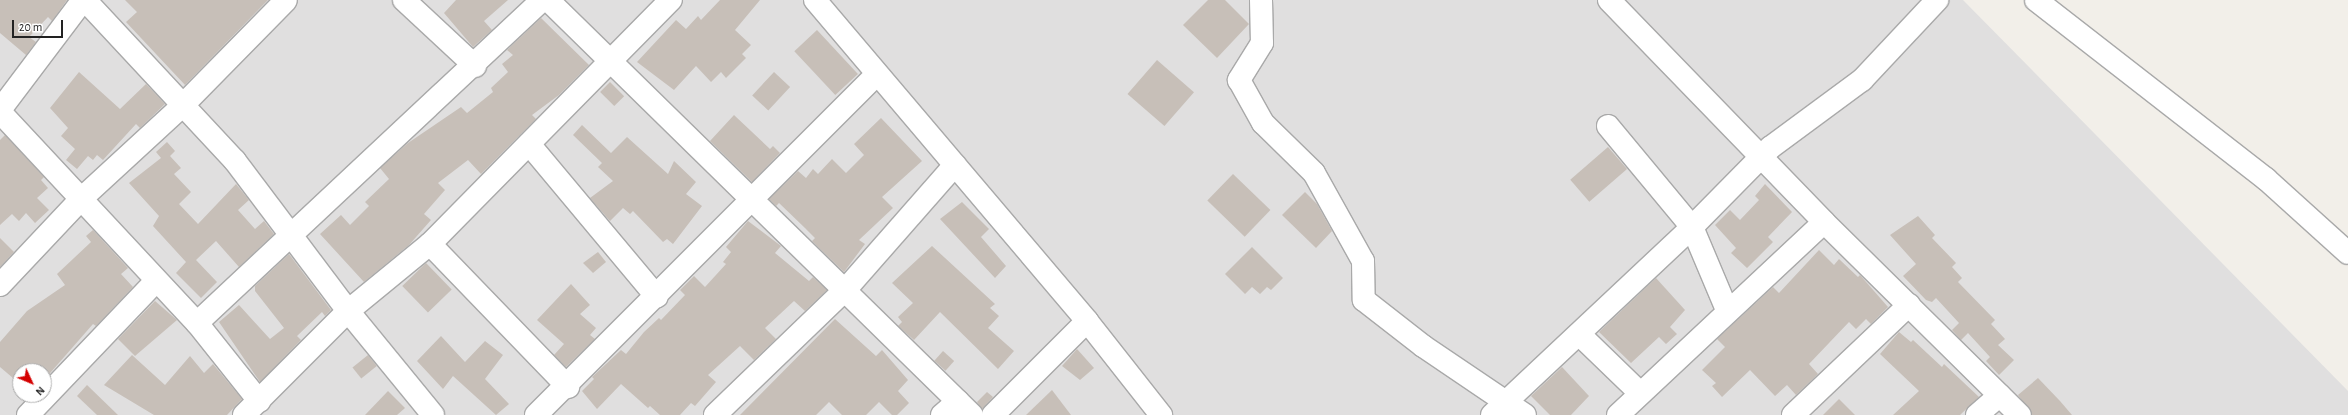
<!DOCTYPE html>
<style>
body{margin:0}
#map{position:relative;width:2348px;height:415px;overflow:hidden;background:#f2efe9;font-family:"Alegreya Sans",sans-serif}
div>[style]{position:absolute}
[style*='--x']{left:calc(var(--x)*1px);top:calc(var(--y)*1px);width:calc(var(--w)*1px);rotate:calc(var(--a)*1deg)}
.residential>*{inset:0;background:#e0dfdf}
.building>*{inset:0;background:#c7bfb8;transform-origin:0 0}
.roads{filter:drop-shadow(1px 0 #a9a9a9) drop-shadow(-1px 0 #a9a9a9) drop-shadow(0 1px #a9a9a9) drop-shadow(0 -1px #a9a9a9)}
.minor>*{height:22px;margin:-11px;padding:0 11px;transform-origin:11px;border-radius:11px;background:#fff}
span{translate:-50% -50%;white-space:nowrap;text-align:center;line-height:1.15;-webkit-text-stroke:4px #fff;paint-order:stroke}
.north{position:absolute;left:12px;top:363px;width:40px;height:40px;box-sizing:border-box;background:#fff;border:1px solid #a7a7a7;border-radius:50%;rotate:134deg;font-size:11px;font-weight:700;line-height:16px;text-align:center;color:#222}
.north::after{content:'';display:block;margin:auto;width:14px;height:18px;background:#d40000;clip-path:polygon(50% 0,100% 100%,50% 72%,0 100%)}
.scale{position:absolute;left:12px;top:20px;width:51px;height:18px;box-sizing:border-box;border:2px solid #222;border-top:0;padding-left:5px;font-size:12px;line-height:14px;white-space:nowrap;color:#222;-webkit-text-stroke:3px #fff;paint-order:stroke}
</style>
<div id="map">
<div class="residential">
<i style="clip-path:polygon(evenodd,0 0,1963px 0,2348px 391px,2348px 415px,0 415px,0 0,20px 371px,44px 371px,44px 395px,20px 395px,20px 371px)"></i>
</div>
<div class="building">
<i style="clip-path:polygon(0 0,67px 0,52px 21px,48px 17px,29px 37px,36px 42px,26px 55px,0 33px)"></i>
<i style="clip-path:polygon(125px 0,268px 0,185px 85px,126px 22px,137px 12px)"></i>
<i style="clip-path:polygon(456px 0,508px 0,484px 21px,492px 30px,473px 47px,444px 13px)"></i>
<i style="clip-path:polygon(720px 0,760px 0,735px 30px,751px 45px,742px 54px,746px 58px,726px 78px,721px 72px,711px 82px,696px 66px,674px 90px,637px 62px,676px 20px,686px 29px,698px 16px,701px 20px)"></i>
<i style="clip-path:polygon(1208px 0,1225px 0,1249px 24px,1217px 58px,1183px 25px)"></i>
<i style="clip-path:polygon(541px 18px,589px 65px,559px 95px,532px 115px,536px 119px,481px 174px,468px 160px,438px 183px,445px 190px,424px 214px,431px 220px,409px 245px,364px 282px,320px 234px,341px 215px,350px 225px,369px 206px,365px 202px,389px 179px,380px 168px,408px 143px,461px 107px,467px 113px,493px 92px,491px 88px,508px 72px,502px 64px,513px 55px,507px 50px)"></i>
<i style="left:817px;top:30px;width:60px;height:31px;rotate:47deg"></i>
<i style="left:1157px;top:60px;width:49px;height:45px;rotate:41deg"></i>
<i style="clip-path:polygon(79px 72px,120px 109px,146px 84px,165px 104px,140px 128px,136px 124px,103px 160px,97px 155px,93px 160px,88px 156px,77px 169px,66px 160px,75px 149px,61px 136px,68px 128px,50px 108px)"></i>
<i style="left:774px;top:72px;width:22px;height:32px;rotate:43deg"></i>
<i style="left:610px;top:82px;width:20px;height:14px;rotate:45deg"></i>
<i style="clip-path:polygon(734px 115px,770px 149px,773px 146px,780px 153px,752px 182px,710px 141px)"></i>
<i style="clip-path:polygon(881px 118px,922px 161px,882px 197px,893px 208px,859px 240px,865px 244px,844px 272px,812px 241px,815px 238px,805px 228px,779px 203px,776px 206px,769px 199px,798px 171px,806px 178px,813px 169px,818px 174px,832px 159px,846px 173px,864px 155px,854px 144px)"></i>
<i style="clip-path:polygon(582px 125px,611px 153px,627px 137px,668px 174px,674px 161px,696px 182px,686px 194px,702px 206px,673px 244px,667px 239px,663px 242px,633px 211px,630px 214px,623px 208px,610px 221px,590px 198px,613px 181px,598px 167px,602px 163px,573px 135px)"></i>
<i style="clip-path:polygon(5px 135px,44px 177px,41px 180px,48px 188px,37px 198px,49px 210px,35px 223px,26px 213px,19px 221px,12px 214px,0 225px,0 140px)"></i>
<i style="clip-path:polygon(167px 142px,175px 151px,170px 156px,181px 168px,174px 174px,191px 192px,179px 204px,198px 224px,236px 184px,249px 200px,238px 210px,255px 229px,264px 221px,274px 234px,239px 267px,216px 241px,196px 260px,217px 282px,201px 298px,176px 273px,186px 262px,153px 226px,159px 216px,129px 183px,161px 158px,156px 152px)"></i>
<i style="left:1608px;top:147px;width:29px;height:50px;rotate:49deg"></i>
<i style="left:1233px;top:174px;width:52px;height:37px;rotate:44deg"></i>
<i style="clip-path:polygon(1765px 184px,1792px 212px,1768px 237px,1773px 242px,1747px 268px,1731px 253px,1736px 248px,1715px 225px,1730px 210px,1740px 220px,1759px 200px,1755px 196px)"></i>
<i style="clip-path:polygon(1305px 192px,1317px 204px,1332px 231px,1316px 248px,1282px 215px)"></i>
<i style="clip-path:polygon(962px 202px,989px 229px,981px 237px,1006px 266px,995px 278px,940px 219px)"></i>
<i style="clip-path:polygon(1918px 216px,1935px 235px,1932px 238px,1956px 263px,1952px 267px,1962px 278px,1958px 282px,1995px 320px,1991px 324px,2005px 339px,1998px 345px,2014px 360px,1999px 375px,1986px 361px,1990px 357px,1968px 333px,1961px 340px,1952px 330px,1959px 323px,1936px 298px,1932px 302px,1926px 300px,1903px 276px,1916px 264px,1890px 235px)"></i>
<i style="clip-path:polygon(748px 221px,781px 246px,775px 253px,809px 281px,813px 277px,827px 290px,805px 311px,794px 301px,765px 328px,776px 339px,754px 360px,740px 346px,708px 375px,716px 382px,695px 406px,691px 403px,680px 415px,660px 415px,650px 406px,648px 408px,621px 384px,597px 409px,582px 391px,594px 379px,592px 377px,621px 350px,626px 354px,644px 332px,659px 318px,661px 320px,685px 295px,680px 290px,694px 276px,705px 287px,726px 264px,723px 262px,731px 252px,726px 247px)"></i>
<i style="clip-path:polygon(93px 230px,128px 268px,121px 274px,133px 287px,96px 326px,93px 324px,44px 380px,44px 371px,20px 371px,20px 384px,0 367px,0 342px,27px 311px,65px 285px,57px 274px,91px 242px,86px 236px)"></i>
<i style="clip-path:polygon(0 238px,14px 252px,0 267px)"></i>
<i style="clip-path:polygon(932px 246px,995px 304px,990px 308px,999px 316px,988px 328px,1014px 351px,998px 369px,940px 312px,914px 340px,898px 326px,902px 322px,898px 317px,913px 303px,892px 283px)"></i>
<i style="clip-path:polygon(1252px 247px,1283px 278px,1271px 290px,1267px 287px,1260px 294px,1252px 287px,1245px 294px,1225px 274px)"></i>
<i style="clip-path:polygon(1819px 250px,1834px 265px,1839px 259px,1858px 277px,1860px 275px,1888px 307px,1871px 324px,1866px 319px,1856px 329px,1849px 322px,1809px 364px,1818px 374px,1796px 395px,1787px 385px,1775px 396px,1750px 370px,1722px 397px,1712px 386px,1716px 383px,1702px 370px,1725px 347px,1717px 339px,1773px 287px,1779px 293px)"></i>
<i style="clip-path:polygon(598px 252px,606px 262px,593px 273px,583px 263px)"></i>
<i style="clip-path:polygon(289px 254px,331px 310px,325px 316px,322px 312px,297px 336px,301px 340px,260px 382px,219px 322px,239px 305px,270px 339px,284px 328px,255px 291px,255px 286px)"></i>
<i style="left:426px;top:263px;width:37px;height:33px;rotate:46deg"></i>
<i style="clip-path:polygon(1656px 278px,1685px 310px,1670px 327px,1677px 334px,1666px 344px,1659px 337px,1631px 363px,1599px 332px)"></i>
<i style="clip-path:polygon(571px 284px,590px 305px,580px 314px,596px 328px,590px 335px,595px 339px,566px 367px,554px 355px,564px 344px,537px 320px)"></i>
<i style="clip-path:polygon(155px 301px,177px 320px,135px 356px,118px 339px)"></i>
<i style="clip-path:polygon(835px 319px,876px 356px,882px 350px,908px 380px,898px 391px,909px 403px,897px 415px,892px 415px,879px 402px,866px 415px,842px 415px,829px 402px,816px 415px,740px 415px)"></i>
<i style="clip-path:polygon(1899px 332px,1911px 342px,1913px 340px,1942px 367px,1944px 364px,1979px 397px,1960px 415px,1893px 415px,1919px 391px,1880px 354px)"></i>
<i style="clip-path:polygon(441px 336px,465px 362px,485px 341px,503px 355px,485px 379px,509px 404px,496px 415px,453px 376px,443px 389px,417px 361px)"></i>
<i style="clip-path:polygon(1077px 349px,1094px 368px,1080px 380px,1062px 366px)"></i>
<i style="left:943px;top:351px;width:15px;height:13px;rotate:42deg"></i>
<i style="clip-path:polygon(132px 355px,165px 385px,190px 356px,204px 373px,213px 364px,242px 399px,227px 415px,154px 415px,104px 385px)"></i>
<i style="left:368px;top:355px;width:14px;height:20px;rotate:51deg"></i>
<i style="clip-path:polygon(1562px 367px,1589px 396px,1571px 415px,1550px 415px,1531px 396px)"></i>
<i style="clip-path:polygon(2038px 378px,2060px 401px,2072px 415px,2032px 415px,2018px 395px)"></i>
<i style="clip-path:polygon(87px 385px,118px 415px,97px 415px,77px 396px)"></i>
<i style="clip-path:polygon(1052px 390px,1071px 415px,1026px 415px)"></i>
<i style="clip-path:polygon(388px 391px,405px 408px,397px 415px,365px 415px)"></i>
<i style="clip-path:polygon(987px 392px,993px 397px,982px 409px,977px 402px)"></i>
<i style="clip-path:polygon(1839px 399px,1855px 415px,1823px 415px)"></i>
</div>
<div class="roads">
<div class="minor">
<i style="--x:85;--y:0;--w:220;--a:47"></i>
<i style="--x:235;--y:161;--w:188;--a:53"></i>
<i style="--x:348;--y:311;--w:134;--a:50.7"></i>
<i style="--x:404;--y:0;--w:97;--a:42.9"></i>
<i style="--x:548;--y:0;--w:593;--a:44.39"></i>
<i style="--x:815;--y:0;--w:421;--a:49.7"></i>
<i style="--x:1087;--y:321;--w:120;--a:51.8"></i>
<i style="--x:1261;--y:0;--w:43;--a:88.7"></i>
<i style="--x:1262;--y:43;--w:44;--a:121.9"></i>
<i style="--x:1239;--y:80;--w:49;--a:60.8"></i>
<i style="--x:1263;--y:123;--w:71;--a:44.4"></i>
<i style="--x:1314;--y:173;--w:101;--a:60.9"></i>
<i style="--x:1363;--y:261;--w:39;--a:89"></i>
<i style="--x:1364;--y:300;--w:75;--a:37.9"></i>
<i style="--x:1423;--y:346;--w:123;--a:34.1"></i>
<i style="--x:1609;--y:0;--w:309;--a:45.9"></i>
<i style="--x:1824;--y:222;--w:275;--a:44.6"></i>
<i style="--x:2036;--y:0;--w:291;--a:37.9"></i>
<i style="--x:2266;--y:179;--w:110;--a:42.1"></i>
<i style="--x:0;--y:110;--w:138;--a:-53"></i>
<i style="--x:0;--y:112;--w:289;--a:47"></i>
<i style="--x:197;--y:323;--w:100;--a:51.5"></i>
<i style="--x:1608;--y:126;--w:131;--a:50.3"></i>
<i style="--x:1692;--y:227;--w:90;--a:67.1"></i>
<i style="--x:529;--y:144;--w:199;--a:50.1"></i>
<i style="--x:430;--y:244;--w:199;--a:46"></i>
<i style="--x:0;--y:285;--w:118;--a:-46.7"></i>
<i style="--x:81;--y:199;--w:137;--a:-42.6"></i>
<i style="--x:182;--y:106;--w:148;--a:-45.5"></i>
<i style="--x:197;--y:323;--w:473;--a:-43.1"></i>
<i style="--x:1579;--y:334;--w:85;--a:44"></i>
<i style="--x:28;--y:415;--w:184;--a:-46.3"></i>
<i style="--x:244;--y:415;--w:147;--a:-45"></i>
<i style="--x:348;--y:311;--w:106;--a:-39.3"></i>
<i style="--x:430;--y:244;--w:343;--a:-45.4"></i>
<i style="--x:536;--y:415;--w:482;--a:-45"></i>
<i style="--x:715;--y:415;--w:182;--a:-43.9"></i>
<i style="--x:846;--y:289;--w:165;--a:-48.7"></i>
<i style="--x:942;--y:415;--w:21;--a:-41"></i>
<i style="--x:993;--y:415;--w:133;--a:-45"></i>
<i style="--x:1492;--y:415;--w:274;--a:-43.2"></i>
<i style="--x:1692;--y:227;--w:112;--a:-45.4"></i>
<i style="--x:1771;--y:147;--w:113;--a:-36.4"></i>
<i style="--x:1862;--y:80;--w:110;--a:-46.8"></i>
<i style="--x:1618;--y:415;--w:282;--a:-43.1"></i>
<i style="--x:1793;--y:415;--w:160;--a:-43.5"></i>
<i style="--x:1977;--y:415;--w:30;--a:-41"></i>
</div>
</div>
<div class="north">N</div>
<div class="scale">20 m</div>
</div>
